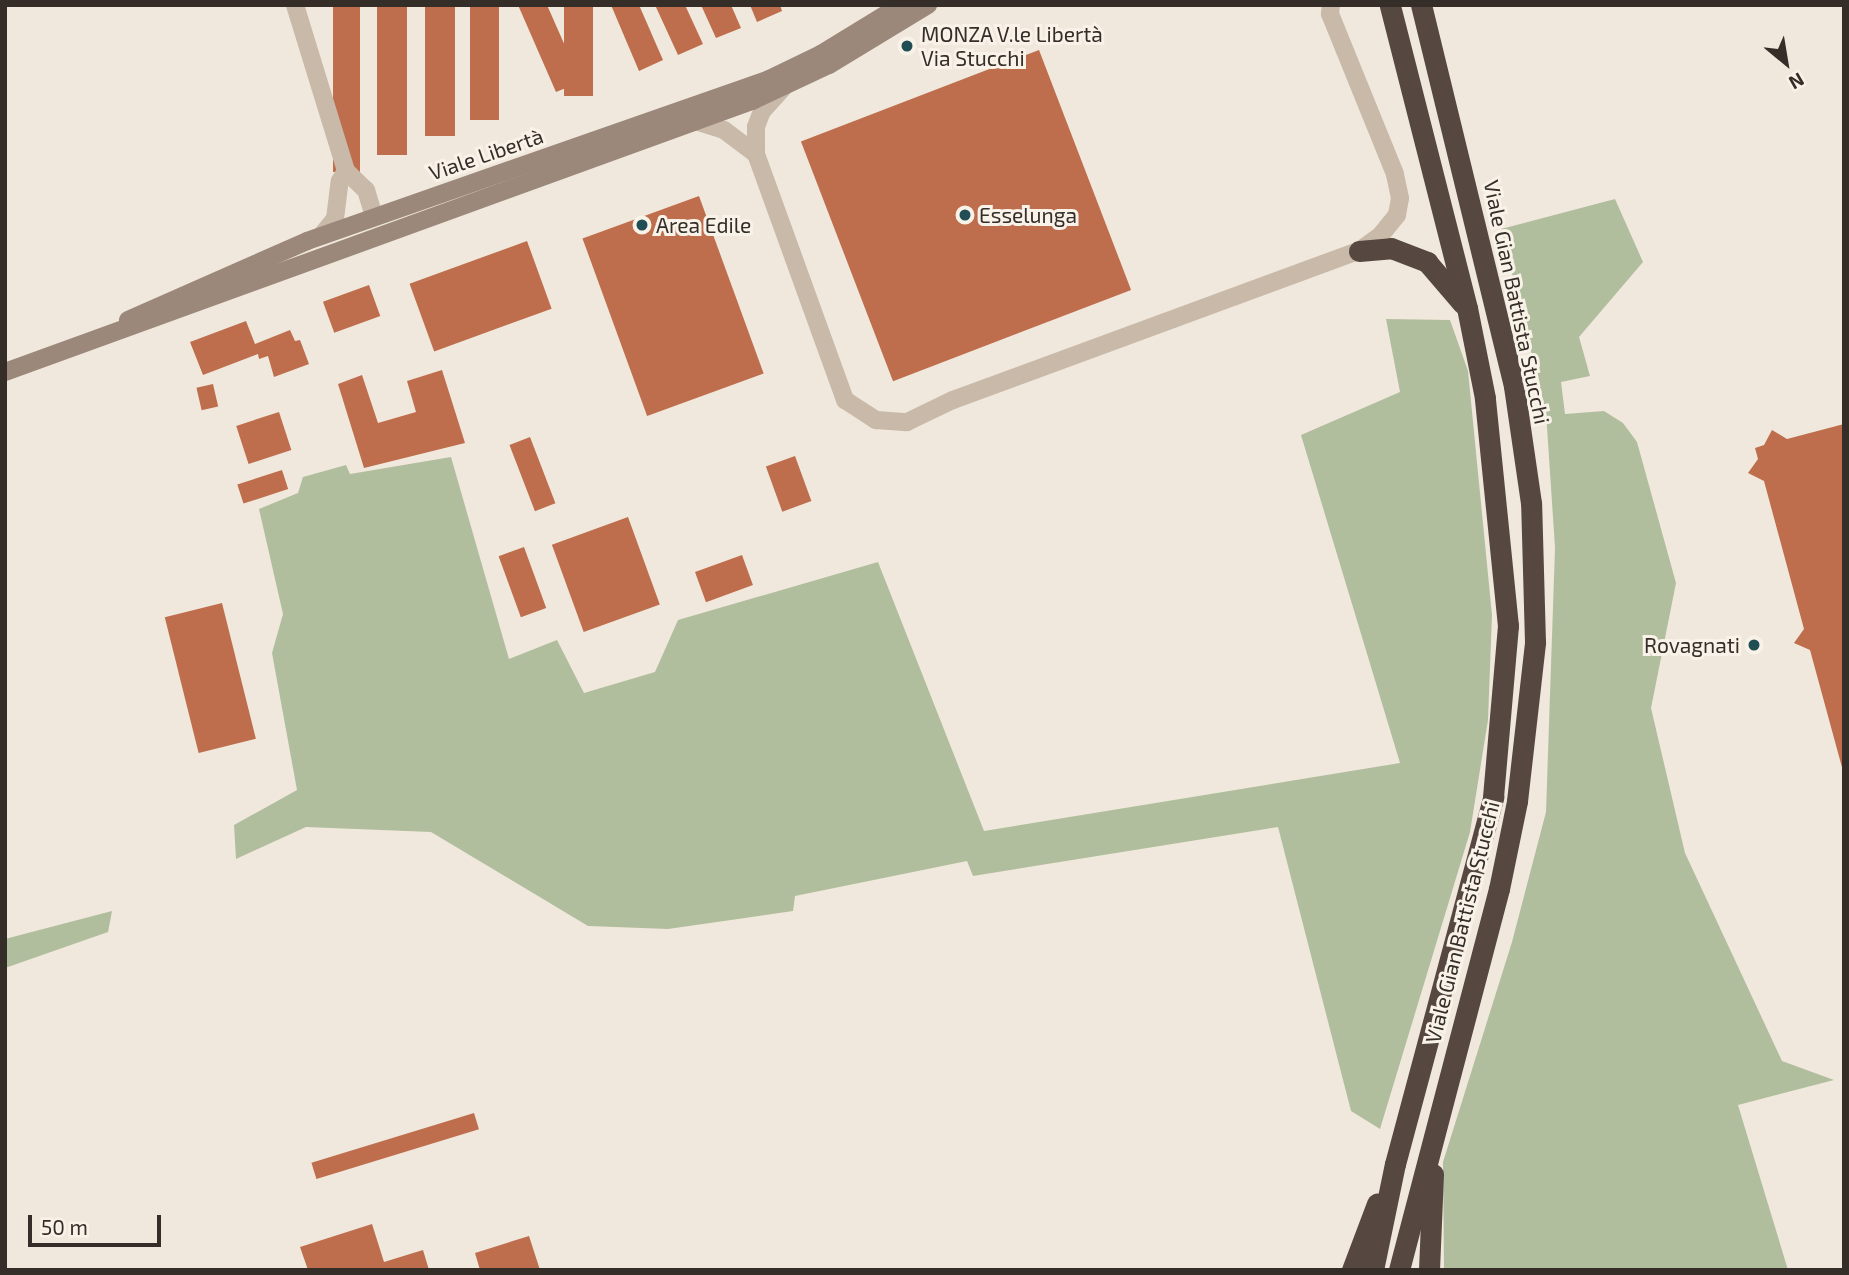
<!DOCTYPE html>
<meta charset="utf-8">
<style>
body{margin:0}
#map{position:relative;width:1849px;height:1275px;overflow:hidden;background:#f0e8dc;font-family:"Exo 2",sans-serif}
div>[style]{position:absolute}
[style*='--x']{left:calc(var(--x)*1px);top:calc(var(--y)*1px);width:calc(var(--w)*1px);rotate:calc(var(--a)*1deg)}
.green>*{inset:0;background:#b1be9d}
.building>*{inset:0;background:#be6e4c;transform-origin:0 0}
.street>*{height:18px;margin:-9px;padding:0 9px;transform-origin:9px;border-radius:9px;background:#c8b9a9}
.secondary>*{height:18px;margin:-9px;padding:0 9px;transform-origin:9px;border-radius:9px;background:#9b887a}
.highway>*{height:21px;margin:-10.5px;padding:0 10.5px;transform-origin:10.5px;border-radius:10.5px;background:#564840}
.dots>*{width:19px;height:19px;translate:-50% -50%;box-sizing:border-box;border:4px solid #f8f2e8;border-radius:50%}
span{translate:-50% -50%;white-space:nowrap;text-align:center;line-height:1.15;-webkit-text-stroke:6px #f8f2e8;paint-order:stroke}
.poi-label{font-size:21px;color:#352d28}
.left{translate:0 -50%;text-align:left}
.right{translate:-100% -50%;text-align:right}
.street-label{font-size:21px;color:#352d28}
.frame{position:absolute;inset:0;border:7px solid #352d28;pointer-events:none}
.north{position:absolute;left:1751px;top:28px;width:70px;height:70px;-webkit-text-stroke:5px #f8f2e8;paint-order:stroke;rotate:150deg;font-size:19px;font-weight:700;line-height:28px;text-align:center;color:#352d28}
.north::after{content:'';display:block;margin:auto;width:24px;height:32px;background:#352d28;clip-path:polygon(50% 0,100% 100%,50% 72%,0 100%)}
.scale{position:absolute;left:28px;top:1215px;width:133px;height:32px;box-sizing:border-box;border:4px solid #352d28;border-top:0;padding-left:9px;font-size:21px;line-height:24px;white-space:nowrap;color:#352d28;-webkit-text-stroke:5px #f8f2e8;paint-order:stroke}
</style>
<div id="map">
<div class="green">
<i style="clip-path:polygon(1615px 199px,1643px 262px,1579px 337px,1590px 376px,1561px 382px,1565px 414px,1604px 411px,1623px 423px,1637px 442px,1676px 583px,1651px 708px,1685px 853px,1782px 1061px,1834px 1080px,1738px 1105px,1788px 1270px,1444px 1270px,1443px 1162px,1512px 942px,1546px 812px,1555px 548px,1546px 412px,1501px 229px)"></i>
<i style="clip-path:polygon(1386px 319px,1450px 320px,1468px 371px,1492px 615px,1488px 720px,1470px 832px,1380px 1129px,1351px 1111px,1278px 827px,973px 876px,967px 861px,795px 896px,793px 911px,668px 929px,588px 926px,431px 832px,306px 827px,236px 859px,234px 825px,297px 790px,272px 653px,283px 614px,259px 509px,298px 493px,303px 477px,346px 465px,350px 474px,451px 457px,509px 659px,557px 640px,584px 693px,655px 672px,678px 620px,878px 562px,984px 831px,1400px 763px,1301px 435px,1400px 392px)"></i>
<i style="clip-path:polygon(112px 911px,108px 932px,5px 968px,5px 939px)"></i>
</div>
<div class="building">
<i style="left:333px;top:5px;width:27px;height:167px"></i>
<i style="left:377px;top:5px;width:30px;height:150px"></i>
<i style="left:425px;top:5px;width:30px;height:131px"></i>
<i style="left:470px;top:5px;width:29px;height:115px"></i>
<i style="clip-path:polygon(518px 5px,547px 5px,581px 82px,556px 92px)"></i>
<i style="left:564px;top:5px;width:29px;height:91px"></i>
<i style="clip-path:polygon(611px 5px,639px 5px,663px 60px,639px 71px)"></i>
<i style="clip-path:polygon(655px 5px,685px 5px,703px 44px,678px 55px)"></i>
<i style="clip-path:polygon(701px 5px,731px 5px,741px 28px,716px 38px)"></i>
<i style="clip-path:polygon(750px 5px,780px 5px,782px 11px,757px 22px)"></i>
<i style="left:1039px;top:50px;width:257px;height:255px;rotate:69deg"></i>
<i style="left:699px;top:196px;width:189px;height:124px;rotate:70deg"></i>
<i style="left:527px;top:241px;width:72px;height:125px;rotate:70deg"></i>
<i style="left:369px;top:285px;width:33px;height:49px;rotate:70deg"></i>
<i style="clip-path:polygon(246px 321px,255px 344px,290px 330px,295px 341px,300px 340px,309px 364px,274px 377px,268px 356px,259px 359px,258px 354px,203px 375px,190px 342px)"></i>
<i style="clip-path:polygon(442px 370px,465px 443px,364px 468px,338px 384px,362px 375px,378px 423px,416px 412px,407px 381px)"></i>
<i style="left:213px;top:384px;width:23px;height:17px;rotate:77deg"></i>
<i style="left:279px;top:412px;width:40px;height:45px;rotate:72deg"></i>
<i style="clip-path:polygon(1844px 424px,1844px 771px,1843px 771px,1810px 650px,1794px 643px,1804px 629px,1764px 481px,1748px 473px,1758px 459px,1755px 448px,1764px 445px,1772px 430px,1787px 439px)"></i>
<i style="left:530px;top:437px;width:71px;height:22px;rotate:69deg"></i>
<i style="left:795px;top:456px;width:48px;height:31px;rotate:70deg"></i>
<i style="left:282px;top:470px;width:20px;height:47px;rotate:72deg"></i>
<i style="left:628px;top:517px;width:93px;height:81px;rotate:70deg"></i>
<i style="left:524px;top:547px;width:65px;height:27px;rotate:70deg"></i>
<i style="left:742px;top:555px;width:32px;height:50px;rotate:70deg"></i>
<i style="left:222px;top:603px;width:140px;height:59px;rotate:76deg"></i>
<i style="left:474px;top:1113px;width:17px;height:170px;rotate:73deg"></i>
<i style="clip-path:polygon(372px 1224px,384px 1262px,423px 1250px,429px 1270px,308px 1270px,300px 1247px)"></i>
<i style="clip-path:polygon(529px 1236px,540px 1270px,480px 1270px,475px 1253px)"></i>
</div>
<div class="street">
<i style="--x:295;--y:5;--w:174;--a:72.9"></i>
<i style="--x:783;--y:88;--w:31;--a:132"></i>
<i style="--x:762;--y:111;--w:17;--a:111"></i>
<i style="--x:756;--y:127;--w:27;--a:90"></i>
<i style="--x:756;--y:154;--w:262;--a:70.1"></i>
<i style="--x:845;--y:400;--w:37;--a:33"></i>
<i style="--x:876;--y:420;--w:31;--a:4"></i>
<i style="--x:907;--y:422;--w:51;--a:-25.6"></i>
<i style="--x:953;--y:400;--w:432;--a:-20.2"></i>
<i style="--x:1359;--y:251;--w:26;--a:-36"></i>
<i style="--x:1380;--y:236;--w:27;--a:-51"></i>
<i style="--x:1397;--y:215;--w:17;--a:-80"></i>
<i style="--x:1400;--y:198;--w:25;--a:-102"></i>
<i style="--x:1395;--y:174;--w:173;--a:-112.1"></i>
<i style="--x:1330;--y:14;--w:9;--a:-84"></i>
<i style="--x:695;--y:121;--w:30;--a:17"></i>
<i style="--x:724;--y:130;--w:40;--a:37"></i>
<i style="--x:346;--y:171;--w:28;--a:44"></i>
<i style="--x:366;--y:190;--w:28;--a:73"></i>
<i style="--x:321;--y:236;--w:22;--a:-51"></i>
<i style="--x:335;--y:219;--w:38;--a:-83"></i>
<i style="--x:340;--y:181;--w:12;--a:-59"></i>
</div>
<div class="secondary">
<i style="--x:128;--y:320;--w:196;--a:-23.8"></i>
<i style="--x:307;--y:241;--w:490;--a:-19.3"></i>
<i style="--x:769;--y:79;--w:58;--a:-25.7"></i>
<i style="--x:821;--y:54;--w:94;--a:-31.5"></i>
<i style="--x:5;--y:372;--w:795;--a:-19.94"></i>
<i style="--x:752;--y:101;--w:85;--a:-25.1"></i>
<i style="--x:829;--y:65;--w:116;--a:-31.2"></i>
</div>
<div class="highway">
<i style="--x:1359;--y:251;--w:32;--a:-5"></i>
<i style="--x:1391;--y:248;--w:39;--a:21"></i>
<i style="--x:1427;--y:262;--w:55;--a:49.4"></i>
<i style="--x:1352;--y:1270;--w:71;--a:-69.3"></i>
<i style="--x:1373;--y:1270;--w:108;--a:-78.3"></i>
<i style="--x:1395;--y:1164;--w:380;--a:-75"></i>
<i style="--x:1493;--y:797;--w:172;--a:-85"></i>
<i style="--x:1508;--y:626;--w:229;--a:-95.8"></i>
<i style="--x:1485;--y:398;--w:92;--a:-101.3"></i>
<i style="--x:1467;--y:308;--w:313;--a:-104.3"></i>
<i style="--x:1399;--y:1270;--w:394;--a:-75.3"></i>
<i style="--x:1499;--y:889;--w:90;--a:-78.4"></i>
<i style="--x:1517;--y:801;--w:160;--a:-83.5"></i>
<i style="--x:1535;--y:642;--w:139;--a:-91.6"></i>
<i style="--x:1531;--y:503;--w:118;--a:-98.3"></i>
<i style="--x:1514;--y:386;--w:392;--a:-103.7"></i>
<i style="--x:1429;--y:1270;--w:96;--a:-87.6"></i>
</div>
<div class="dots">
<i style="left:907px;top:46px;background:#204e54"></i>
<i style="left:965px;top:215px;background:#204e54"></i>
<i style="left:642px;top:225px;background:#204e54"></i>
<i style="left:1754px;top:645px;background:#204e54"></i>
</div>
<div class="poi-label">
<span class="left" style="left:921px;top:46px">MONZA V.le Libertà<br>Via Stucchi</span>
<span class="left" style="left:979px;top:215px">Esselunga</span>
<span class="left" style="left:656px;top:225px">Area Edile</span>
<span class="right" style="left:1740px;top:645px">Rovagnati</span>
</div>
<div class="street-label">
<span style="left:486px;top:154px;rotate:-19deg">Viale Libertà</span>
<span style="left:1517px;top:302px;rotate:78deg">Viale Gian Battista Stucchi</span>
<span style="left:1462px;top:922px;rotate:-76deg">Viale Gian Battista Stucchi</span>
</div>
<div class="frame"></div>
<div class="north">N</div>
<div class="scale">50 m</div>
</div>
